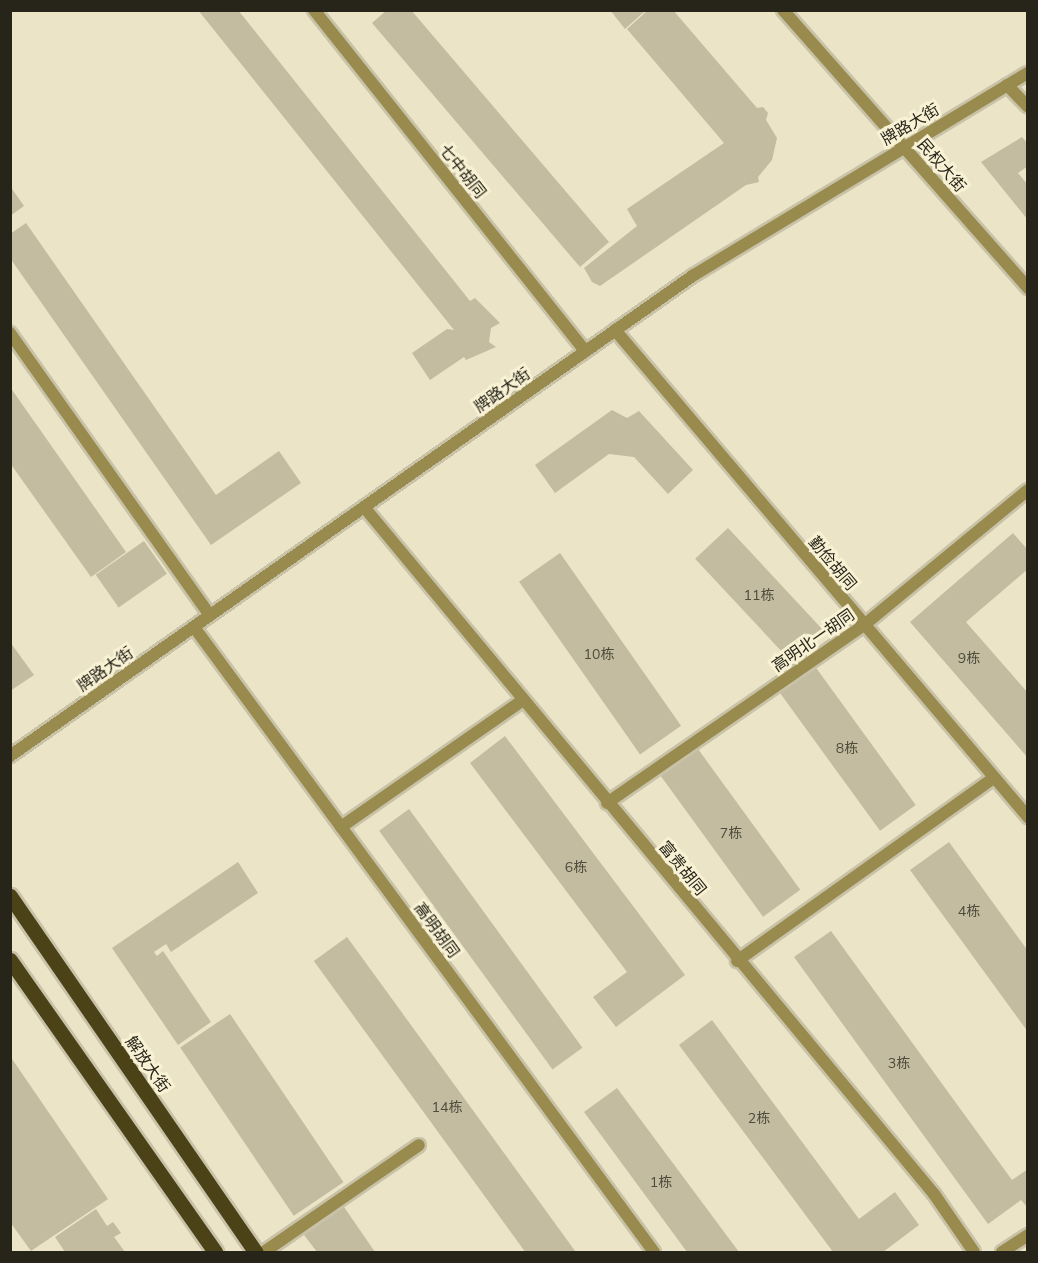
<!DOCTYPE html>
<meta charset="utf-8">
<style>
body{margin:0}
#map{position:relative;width:1038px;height:1263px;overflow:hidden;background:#ebe4c7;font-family:Mulish,"Noto Sans SC",sans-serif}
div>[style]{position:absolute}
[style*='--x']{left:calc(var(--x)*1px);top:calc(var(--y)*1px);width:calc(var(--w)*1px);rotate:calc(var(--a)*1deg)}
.building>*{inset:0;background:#c3bca0;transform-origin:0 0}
.roads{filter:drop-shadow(2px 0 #c8c2a8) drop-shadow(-2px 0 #c8c2a8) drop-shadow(0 2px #c8c2a8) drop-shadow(0 -2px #c8c2a8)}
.service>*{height:12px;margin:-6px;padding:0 6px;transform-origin:6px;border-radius:6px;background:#998a4e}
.tertiary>*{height:12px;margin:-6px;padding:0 6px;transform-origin:6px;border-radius:6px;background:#998a4e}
.primary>*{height:15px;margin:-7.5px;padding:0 7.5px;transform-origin:7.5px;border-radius:7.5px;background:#4c4218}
span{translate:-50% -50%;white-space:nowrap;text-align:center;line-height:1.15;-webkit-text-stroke:6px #f8f1d4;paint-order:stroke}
.number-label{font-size:14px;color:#4e4b3c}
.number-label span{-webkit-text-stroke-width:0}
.street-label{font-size:16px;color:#27251a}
.frame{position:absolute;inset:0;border:12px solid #27251a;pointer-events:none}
</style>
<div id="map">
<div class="building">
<i style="clip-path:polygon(198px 10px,238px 10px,470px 301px,475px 298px,500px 323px,491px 328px,489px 342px,496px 347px,466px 360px,464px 357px,430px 380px,412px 353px,447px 329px,454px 330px)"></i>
<i style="clip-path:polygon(387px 10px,411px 10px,609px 242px,580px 267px,372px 23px)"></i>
<i style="clip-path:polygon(610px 10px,646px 10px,625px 29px)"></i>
<i style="clip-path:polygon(648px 10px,673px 10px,757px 108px,763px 107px,768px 113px,766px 120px,777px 138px,772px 160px,758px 177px,759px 182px,746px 185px,600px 286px,592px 282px,584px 268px,637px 226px,627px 209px,724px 143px,627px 29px)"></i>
<i style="clip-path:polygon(1022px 137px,1028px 144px,1028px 166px,1018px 173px,1028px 185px,1028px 220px,981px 162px)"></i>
<i style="clip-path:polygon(10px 186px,24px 206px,10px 216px)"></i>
<i style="clip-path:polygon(26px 223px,216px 495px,279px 451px,301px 483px,211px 545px,10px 258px,10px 234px)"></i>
<i style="clip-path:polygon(10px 387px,126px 552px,91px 577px,10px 463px)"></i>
<i style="clip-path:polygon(612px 410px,627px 418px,639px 411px,693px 470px,668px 494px,634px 457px,609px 454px,555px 493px,535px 465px)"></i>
<i style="left:728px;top:528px;width:139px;height:45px;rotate:47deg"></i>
<i style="clip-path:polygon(1013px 533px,1028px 550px,1028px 569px,966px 622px,1028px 693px,1028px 758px,910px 622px)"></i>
<i style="left:144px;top:541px;width:40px;height:59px;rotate:55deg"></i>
<i style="left:560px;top:553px;width:211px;height:50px;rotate:55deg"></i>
<i style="clip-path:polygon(10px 642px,34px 675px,10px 691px)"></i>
<i style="left:814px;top:665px;width:173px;height:44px;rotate:54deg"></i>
<i style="clip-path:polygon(505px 736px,685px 975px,616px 1027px,593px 997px,627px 972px,470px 763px)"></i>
<i style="left:698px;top:749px;width:174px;height:46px;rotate:54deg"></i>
<i style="left:409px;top:809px;width:295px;height:37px;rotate:54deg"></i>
<i style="clip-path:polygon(949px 842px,1028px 951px,1028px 1032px,910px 870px)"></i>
<i style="clip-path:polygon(238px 862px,258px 893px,171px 952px,166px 944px,154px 952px,157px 956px,163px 951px,211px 1022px,178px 1045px,112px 948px)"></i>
<i style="clip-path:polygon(831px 931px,1012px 1180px,1028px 1169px,1028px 1208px,1021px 1200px,988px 1224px,794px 957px)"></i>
<i style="left:347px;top:937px;width:392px;height:41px;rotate:54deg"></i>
<i style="left:230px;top:1014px;width:203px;height:60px;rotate:56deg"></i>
<i style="clip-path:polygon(712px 1020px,859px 1219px,895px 1192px,919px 1225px,883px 1252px,833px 1252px,679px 1045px)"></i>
<i style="clip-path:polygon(10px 1056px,108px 1199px,31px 1251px,10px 1222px)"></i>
<i style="clip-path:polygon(617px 1088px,739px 1252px,687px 1252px,584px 1112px)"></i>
<i style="clip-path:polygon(344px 1207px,375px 1252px,317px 1252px,304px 1235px)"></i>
<i style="clip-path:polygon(96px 1209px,107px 1226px,113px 1222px,121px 1233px,114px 1237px,125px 1252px,65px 1252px,55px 1237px)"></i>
</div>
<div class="roads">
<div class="service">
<i style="--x:314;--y:10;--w:436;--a:51.5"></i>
<i style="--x:1007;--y:85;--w:30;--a:46"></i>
<i style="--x:615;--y:330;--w:639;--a:49.7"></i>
<i style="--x:10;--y:333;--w:346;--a:54.7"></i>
<i style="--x:364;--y:507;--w:893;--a:50.32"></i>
<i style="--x:934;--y:1194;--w:70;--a:55.4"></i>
<i style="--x:194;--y:627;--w:776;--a:53.65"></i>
<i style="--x:607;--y:803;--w:313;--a:-34.7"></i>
<i style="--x:864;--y:625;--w:212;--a:-39.5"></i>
<i style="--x:341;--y:827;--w:222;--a:-34.9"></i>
<i style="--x:737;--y:961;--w:315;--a:-35.5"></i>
<i style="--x:264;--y:1252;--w:188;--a:-34.6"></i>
<i style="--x:1002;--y:1252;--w:31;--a:-33"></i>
</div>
<div class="tertiary">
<i style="--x:783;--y:10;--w:371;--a:48.6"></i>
<i style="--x:10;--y:756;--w:836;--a:-35.12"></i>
<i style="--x:694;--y:275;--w:390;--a:-31.2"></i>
</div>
<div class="primary">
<i style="--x:10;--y:896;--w:433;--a:55.4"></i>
<i style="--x:10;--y:960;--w:357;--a:54.9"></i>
</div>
</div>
<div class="number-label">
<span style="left:759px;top:595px">11栋</span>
<span style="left:599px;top:654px">10栋</span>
<span style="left:969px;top:658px">9栋</span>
<span style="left:847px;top:748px">8栋</span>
<span style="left:731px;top:833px">7栋</span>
<span style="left:576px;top:867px">6栋</span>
<span style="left:969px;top:911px">4栋</span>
<span style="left:899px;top:1063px">3栋</span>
<span style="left:447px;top:1107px">14栋</span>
<span style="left:759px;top:1118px">2栋</span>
<span style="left:661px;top:1182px">1栋</span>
</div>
<div class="street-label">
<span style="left:910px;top:124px;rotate:-31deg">牌路大街</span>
<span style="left:942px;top:165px;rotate:49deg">民权大街</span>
<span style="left:463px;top:171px;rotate:52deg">七中胡同</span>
<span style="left:502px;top:390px;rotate:-35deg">牌路大街</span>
<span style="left:833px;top:563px;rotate:50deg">勤俭胡同</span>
<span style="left:813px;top:640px;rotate:-35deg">高明北一胡同</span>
<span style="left:105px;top:669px;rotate:-35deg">牌路大街</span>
<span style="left:683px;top:868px;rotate:51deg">富贵胡同</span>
<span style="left:437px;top:930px;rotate:54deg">高明胡同</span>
<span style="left:148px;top:1064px;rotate:55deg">解放大街</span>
</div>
<div class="frame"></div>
</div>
